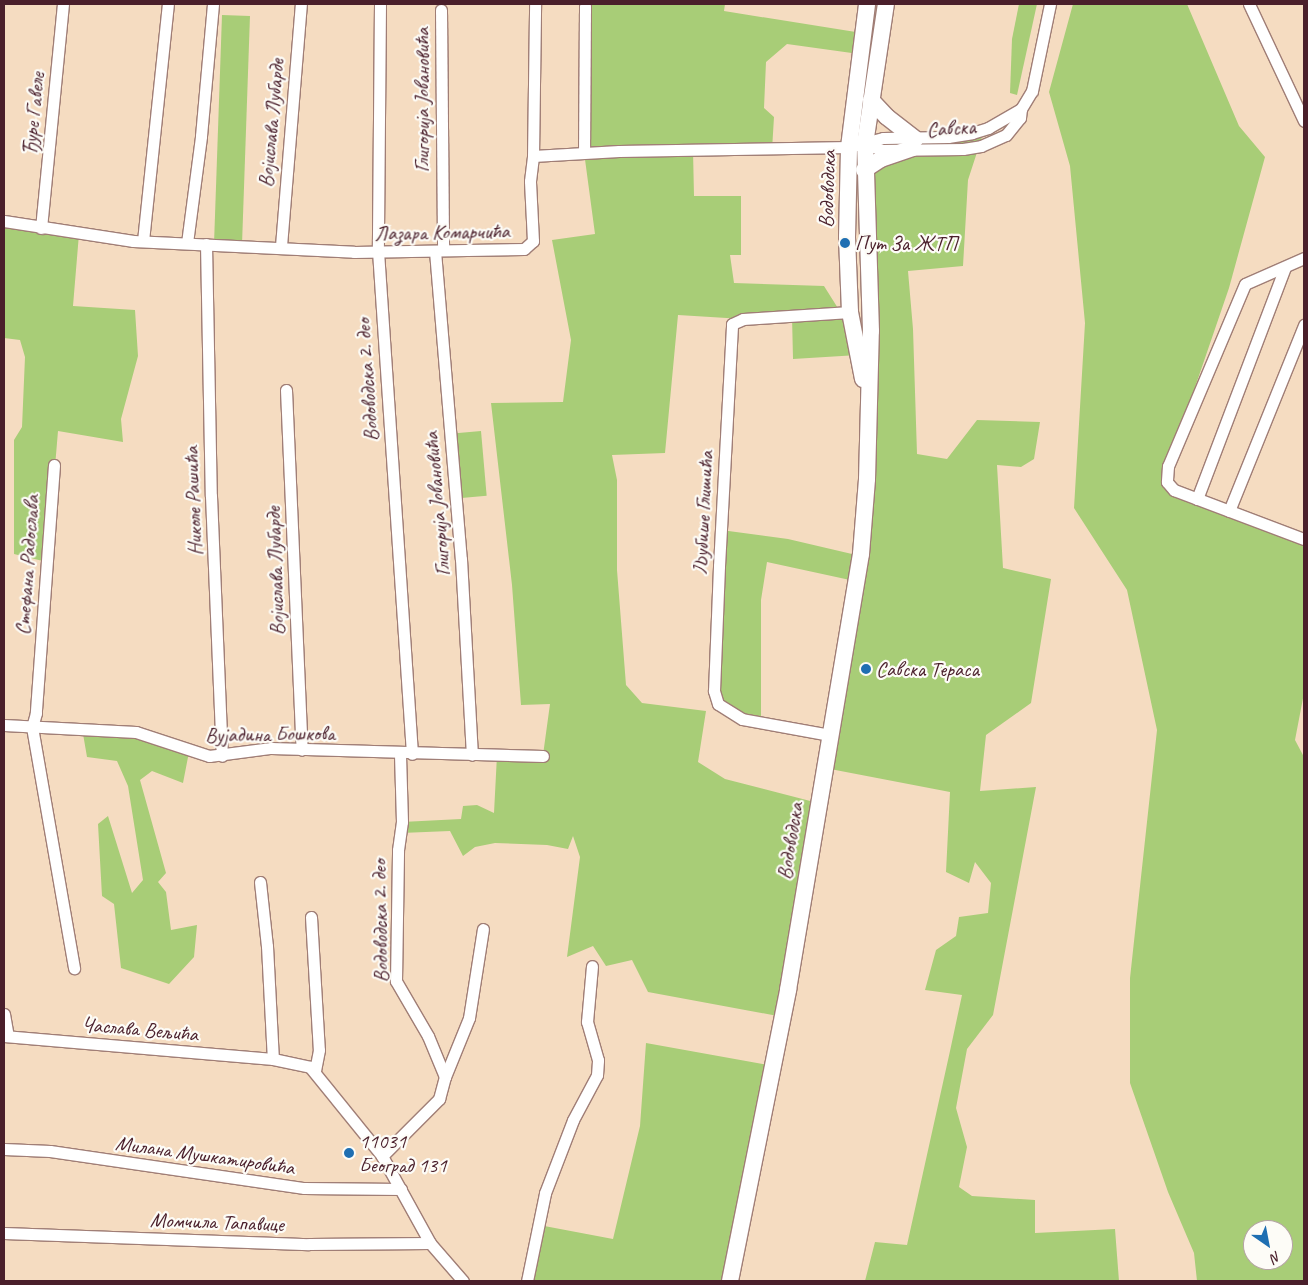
<!DOCTYPE html>
<meta charset="utf-8">
<style>
body{margin:0}
#map{position:relative;width:1308px;height:1285px;overflow:hidden;background:#f5dcc1;font-family:Caveat,sans-serif}
div>[style]{position:absolute}
[style*='--x']{left:calc(var(--x)*1px);top:calc(var(--y)*1px);width:calc(var(--w)*1px);rotate:calc(var(--a)*1deg)}
.green>*{inset:0;background:#a8cd77;transform-origin:0 0}
.roads{filter:drop-shadow(1px 0 #a07e76) drop-shadow(-1px 0 #a07e76) drop-shadow(0 1px #a07e76) drop-shadow(0 -1px #a07e76)}
.minor>*{height:11px;margin:-5.5px;padding:0 5.5px;transform-origin:5.5px;border-radius:5.5px;background:#fff}
.secondary>*{height:16px;margin:-8px;padding:0 8px;transform-origin:8px;border-radius:8px;background:#fff}
.dots>*{width:14px;height:14px;translate:-50% -50%;box-sizing:border-box;border:2px solid #fdfcf7;border-radius:50%}
span{translate:-50% -50%;white-space:nowrap;text-align:center;line-height:1.15;-webkit-text-stroke:4.5px #fdfcf7;paint-order:stroke}
.street-label{font-size:21px;color:#4a1f2b}
.poi-label{font-size:21px;color:#4a1f2b}
.left{translate:0 -50%;text-align:left}
.frame{position:absolute;inset:0;border:5px solid #4a1f2b;pointer-events:none}
.north{position:absolute;left:1243px;top:1220px;width:50px;height:50px;box-sizing:border-box;background:#fdfcf7;border:1px solid #b5a4a5;border-radius:50%;rotate:147deg;font-size:14px;font-weight:700;line-height:20px;text-align:center;color:#4a1f2b}
.north::after{content:'';display:block;margin:auto;width:18px;height:22px;background:#1f6fb2;clip-path:polygon(50% 0,100% 100%,50% 72%,0 100%)}
</style>
<div id="map">
<div class="green">
<i style="clip-path:polygon(586px 4px,725px 4px,724px 11px,862px 33px,859px 54px,787px 44px,766px 62px,764px 108px,774px 117px,772px 150px,693px 150px,694px 196px,741px 196px,741px 255px,730px 255px,734px 283px,824px 286px,841px 313px,858px 355px,793px 359px,792px 316px,743px 319px,678px 315px,665px 453px,612px 455px,617px 480px,617px 570px,626px 685px,642px 703px,706px 711px,698px 762px,725px 779px,818px 803px,783px 1017px,648px 992px,632px 960px,606px 966px,593px 946px,567px 957px,580px 857px,573px 836px,568px 849px,547px 845px,495px 843px,475px 847px,463px 856px,450px 831px,401px 833px,402px 822px,461px 819px,463px 806px,477px 805px,494px 813px,497px 755px,543px 755px,550px 704px,521px 705px,512px 585px,491px 403px,563px 402px,571px 340px,552px 240px,595px 234px,584px 152px)"></i>
<i style="clip-path:polygon(1019px 4px,1037px 4px,1017px 95px,1010px 93px,1012px 39px)"></i>
<i style="clip-path:polygon(evenodd,1073px 4px,1187px 4px,1239px 126px,1265px 157px,1229px 288px,1168px 466px,1167px 482px,1304px 539px,1304px 693px,1295px 740px,1304px 757px,1304px 1281px,1197px 1281px,1194px 1253px,1168px 1192px,1130px 1083px,1130px 978px,1157px 730px,1127px 590px,1074px 508px,1085px 323px,1070px 166px,1049px 92px,1073px 4px,1253px 1230px,1283px 1230px,1283px 1260px,1253px 1260px,1253px 1230px)"></i>
<i style="left:222px;top:15px;width:28px;height:230px;rotate:2deg"></i>
<i style="clip-path:polygon(982px 137px,968px 180px,963px 266px,908px 271px,913px 329px,917px 454px,947px 459px,977px 420px,1040px 422px,1034px 459px,1021px 467px,997px 465px,1003px 568px,1051px 579px,1031px 703px,986px 735px,980px 791px,1036px 787px,993px 1015px,967px 1049px,956px 1108px,967px 1147px,959px 1187px,972px 1196px,1035px 1200px,1035px 1233px,1115px 1229px,1119px 1281px,865px 1281px,875px 1242px,907px 1245px,950px 1051px,962px 995px,925px 990px,936px 950px,956px 936px,959px 917px,988px 913px,991px 883px,975px 862px,969px 883px,946px 872px,950px 792px,825px 768px,861px 554px,864px 170px,881px 159px,929px 140px)"></i>
<i style="clip-path:polygon(4px 221px,79px 234px,73px 306px,135px 310px,138px 356px,121px 419px,123px 442px,58px 431px,47px 562px,14px 554px,14px 440px,22px 427px,25px 357px,20px 340px,4px 338px)"></i>
<i style="left:481px;top:431px;width:65px;height:31px;rotate:85deg"></i>
<i style="clip-path:polygon(721px 530px,788px 539px,852px 554px,850px 580px,767px 562px,761px 600px,761px 722px,718px 704px)"></i>
<i style="clip-path:polygon(82px 728px,109px 729px,189px 752px,183px 783px,152px 771px,140px 780px,166px 873px,158px 882px,166px 892px,171px 930px,197px 925px,194px 957px,169px 984px,121px 968px,114px 904px,102px 896px,98px 824px,108px 816px,132px 893px,143px 880px,128px 786px,117px 761px,87px 757px)"></i>
<i style="clip-path:polygon(646px 1043px,774px 1066px,730px 1281px,527px 1281px,539px 1225px,613px 1239px,640px 1126px)"></i>
</div>
<div class="roads">
<div class="minor">
<i style="--x:380;--y:4;--w:247;--a:90.5"></i>
<i style="--x:378;--y:251;--w:504;--a:86.13"></i>
<i style="--x:1249;--y:4;--w:129;--a:64.8"></i>
<i style="--x:441;--y:10;--w:240;--a:89.5"></i>
<i style="--x:865;--y:144;--w:18;--a:19"></i>
<i style="--x:882;--y:150;--w:81;--a:-0.7"></i>
<i style="--x:963;--y:149;--w:18;--a:-9"></i>
<i style="--x:981;--y:146;--w:27;--a:-24"></i>
<i style="--x:1006;--y:135;--w:22;--a:-51"></i>
<i style="--x:1020;--y:118;--w:9;--a:-84"></i>
<i style="--x:1021;--y:109;--w:21;--a:-59"></i>
<i style="--x:1032;--y:91;--w:89;--a:-78.3"></i>
<i style="--x:584;--y:152;--w:146;--a:-89.6"></i>
<i style="--x:533;--y:156;--w:86;--a:-3.3"></i>
<i style="--x:619;--y:151;--w:230;--a:-1"></i>
<i style="--x:849;--y:147;--w:35;--a:-15"></i>
<i style="--x:883;--y:138;--w:65;--a:-0.9"></i>
<i style="--x:948;--y:137;--w:24;--a:-9"></i>
<i style="--x:972;--y:133;--w:17;--a:-17"></i>
<i style="--x:988;--y:128;--w:38;--a:-30"></i>
<i style="--x:4;--y:221;--w:131;--a:8.8"></i>
<i style="--x:133;--y:241;--w:221;--a:2.8"></i>
<i style="--x:354;--y:252;--w:170;--a:-1"></i>
<i style="--x:524;--y:249;--w:12;--a:-42"></i>
<i style="--x:533;--y:241;--w:60;--a:-92.9"></i>
<i style="--x:530;--y:181;--w:25;--a:-83"></i>
<i style="--x:533;--y:156;--w:152;--a:-89.2"></i>
<i style="--x:41;--y:228;--w:225;--a:-84.4"></i>
<i style="--x:143;--y:241;--w:238;--a:-84"></i>
<i style="--x:187;--y:243;--w:108;--a:-82.5"></i>
<i style="--x:201;--y:136;--w:133;--a:-84.8"></i>
<i style="--x:206;--y:244;--w:252;--a:88.9"></i>
<i style="--x:211;--y:496;--w:260;--a:87.6"></i>
<i style="--x:281;--y:246;--w:243;--a:-85.3"></i>
<i style="--x:435;--y:251;--w:309;--a:85.2"></i>
<i style="--x:461;--y:559;--w:196;--a:86.8"></i>
<i style="--x:1304;--y:258;--w:64;--a:156.2"></i>
<i style="--x:1245;--y:284;--w:198;--a:112.9"></i>
<i style="--x:1168;--y:466;--w:16;--a:94"></i>
<i style="--x:1167;--y:482;--w:11;--a:49"></i>
<i style="--x:1174;--y:490;--w:139;--a:20.7"></i>
<i style="--x:286;--y:390;--w:360;--a:87.5"></i>
<i style="--x:54;--y:465;--w:249;--a:94.2"></i>
<i style="--x:36;--y:713;--w:15;--a:106"></i>
<i style="--x:32;--y:727;--w:245;--a:80.1"></i>
<i style="--x:1197;--y:499;--w:248;--a:-69.2"></i>
<i style="--x:1229;--y:511;--w:201;--a:-68"></i>
<i style="--x:4;--y:725;--w:132;--a:3"></i>
<i style="--x:136;--y:732;--w:77;--a:18.2"></i>
<i style="--x:209;--y:756;--w:63;--a:-7.4"></i>
<i style="--x:271;--y:748;--w:272;--a:1.7"></i>
<i style="--x:830;--y:735;--w:89;--a:-169.7"></i>
<i style="--x:742;--y:719;--w:28;--a:-148"></i>
<i style="--x:718;--y:704;--w:14;--a:-107"></i>
<i style="--x:714;--y:691;--w:125;--a:-87.7"></i>
<i style="--x:719;--y:566;--w:242;--a:-86.9"></i>
<i style="--x:732;--y:324;--w:12;--a:-24"></i>
<i style="--x:743;--y:319;--w:107;--a:-3.7"></i>
<i style="--x:260;--y:882;--w:64;--a:83.8"></i>
<i style="--x:267;--y:946;--w:113;--a:87"></i>
<i style="--x:311;--y:917;--w:133;--a:86.6"></i>
<i style="--x:319;--y:1050;--w:21;--a:101"></i>
<i style="--x:4;--y:1014;--w:22;--a:80"></i>
<i style="--x:4;--y:1036;--w:270;--a:4.9"></i>
<i style="--x:273;--y:1059;--w:38;--a:12"></i>
<i style="--x:310;--y:1067;--w:114;--a:51"></i>
<i style="--x:382;--y:1156;--w:99;--a:61.1"></i>
<i style="--x:430;--y:1243;--w:50;--a:49"></i>
<i style="--x:445;--y:1077;--w:64;--a:-67.9"></i>
<i style="--x:469;--y:1018;--w:90;--a:-81.1"></i>
<i style="--x:4;--y:1149;--w:46;--a:2.5"></i>
<i style="--x:50;--y:1151;--w:257;--a:8.3"></i>
<i style="--x:304;--y:1188;--w:97;--a:0.6"></i>
<i style="--x:382;--y:1156;--w:81;--a:-45"></i>
<i style="--x:439;--y:1099;--w:23;--a:-75"></i>
<i style="--x:445;--y:1077;--w:44;--a:-112.5"></i>
<i style="--x:428;--y:1036;--w:64;--a:-120.2"></i>
<i style="--x:396;--y:981;--w:131;--a:-89.1"></i>
<i style="--x:398;--y:850;--w:28;--a:-82"></i>
<i style="--x:402;--y:822;--w:69;--a:-91.7"></i>
<i style="--x:4;--y:1233;--w:305;--a:2.1"></i>
<i style="--x:309;--y:1244;--w:121;--a:-0.5"></i>
<i style="--x:527;--y:1281;--w:90;--a:-78.4"></i>
<i style="--x:545;--y:1193;--w:78;--a:-69"></i>
<i style="--x:573;--y:1120;--w:51;--a:-61.9"></i>
<i style="--x:597;--y:1075;--w:15;--a:-86"></i>
<i style="--x:598;--y:1060;--w:40;--a:-106"></i>
<i style="--x:587;--y:1022;--w:56;--a:-84.9"></i>
</div>
<div class="secondary">
<i style="--x:871;--y:100;--w:23;--a:47"></i>
<i style="--x:887;--y:117;--w:36;--a:38"></i>
<i style="--x:864;--y:170;--w:20;--a:-33"></i>
<i style="--x:881;--y:159;--w:34;--a:-19"></i>
<i style="--x:863;--y:379;--w:68;--a:-101"></i>
<i style="--x:850;--y:312;--w:75;--a:-92.3"></i>
<i style="--x:847;--y:237;--w:90;--a:-88.7"></i>
<i style="--x:849;--y:147;--w:144;--a:-82.8"></i>
<i style="--x:730;--y:1281;--w:297;--a:-78.7"></i>
<i style="--x:788;--y:990;--w:442;--a:-80.5"></i>
<i style="--x:861;--y:554;--w:75;--a:-85.4"></i>
<i style="--x:867;--y:479;--w:148;--a:-88.5"></i>
<i style="--x:871;--y:331;--w:187;--a:-91.8"></i>
<i style="--x:865;--y:144;--w:142;--a:-81.5"></i>
</div>
</div>
<div class="dots">
<i style="left:845px;top:243px;background:#1f6fb2"></i>
<i style="left:866px;top:669px;background:#1f6fb2"></i>
<i style="left:349px;top:1153px;background:#1f6fb2"></i>
</div>
<div class="street-label">
<span style="left:422px;top:100px;rotate:-90deg">Глигорија Јовановића</span>
<span style="left:33px;top:114px;rotate:-84deg">Ђуре Гавеле</span>
<span style="left:271px;top:123px;rotate:-85deg">Војислава Лубарде</span>
<span style="left:951px;top:128px;rotate:-4deg">Савска</span>
<span style="left:827px;top:189px;rotate:-88deg">Водоводска</span>
<span style="left:442px;top:232px;rotate:-1deg">Лазара Комарчића</span>
<span style="left:367px;top:380px;rotate:-94deg">Водоводска 2. део</span>
<span style="left:193px;top:501px;rotate:-92deg">Николе Рашића</span>
<span style="left:437px;top:504px;rotate:-95deg">Глигорија Јовановића</span>
<span style="left:703px;top:513px;rotate:-87deg">Љубише Глишића</span>
<span style="left:27px;top:565px;rotate:-86deg">Стефана Радослава</span>
<span style="left:275px;top:571px;rotate:-92deg">Војислава Лубарде</span>
<span style="left:270px;top:734px;rotate:-1deg">Вујадина Бошкова</span>
<span style="left:790px;top:841px;rotate:-81deg">Водоводска</span>
<span style="left:380px;top:921px;rotate:-91deg">Водоводска 2. део</span>
<span style="left:140px;top:1029px;rotate:5deg">Часлава Вељића</span>
<span style="left:205px;top:1155px;rotate:8deg">Милана Мушкатировића</span>
<span style="left:217px;top:1222px;rotate:2deg">Момчила Тапавице</span>
</div>
<div class="poi-label">
<span class="left" style="left:855px;top:243px">Пут За ЖТП</span>
<span class="left" style="left:876px;top:669px">Савска Тераса</span>
<span class="left" style="left:359px;top:1153px">11031<br>Београд 131</span>
</div>
<div class="frame"></div>
<div class="north">N</div>
</div>
